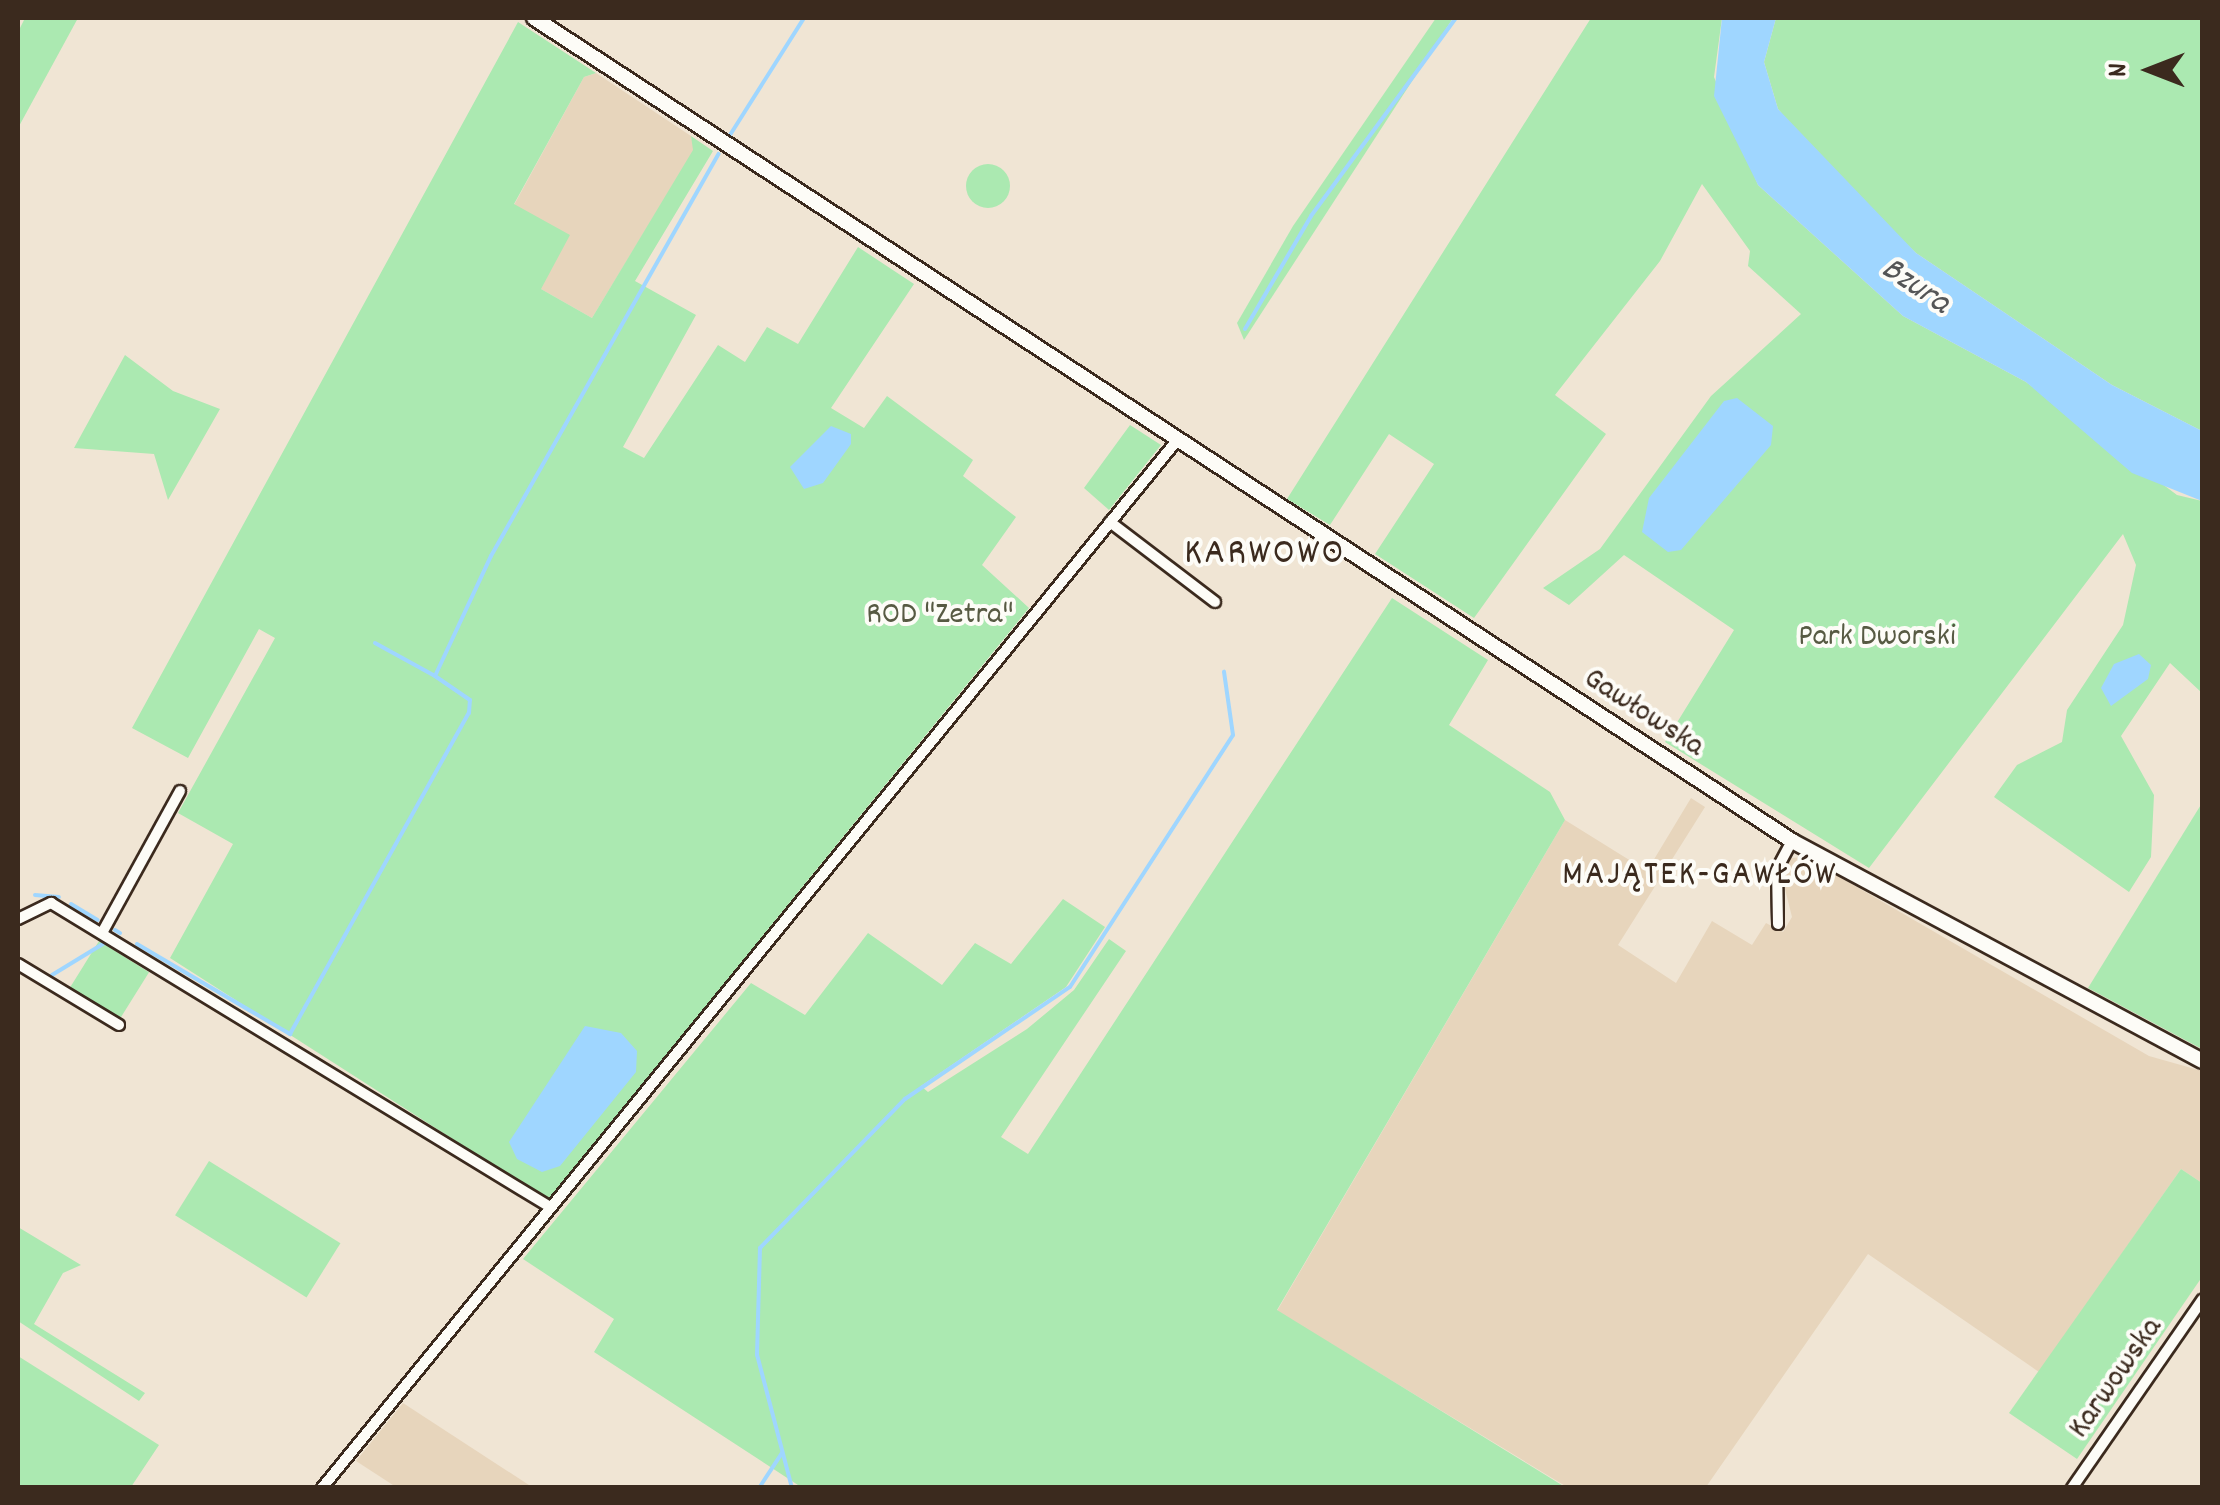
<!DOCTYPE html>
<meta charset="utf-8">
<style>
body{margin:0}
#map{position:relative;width:2220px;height:1505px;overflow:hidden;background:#f0e5d4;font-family:Dekko,sans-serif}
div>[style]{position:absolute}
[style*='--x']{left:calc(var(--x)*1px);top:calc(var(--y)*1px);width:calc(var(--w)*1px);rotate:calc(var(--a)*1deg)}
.built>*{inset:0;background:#e7d5bc}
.green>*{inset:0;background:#abe9b1;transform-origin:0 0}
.round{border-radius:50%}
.water>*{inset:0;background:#9fd6ff}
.stream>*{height:4px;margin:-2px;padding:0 2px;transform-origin:2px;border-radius:2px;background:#9fd6ff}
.roads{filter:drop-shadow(2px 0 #3b2a1e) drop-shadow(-2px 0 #3b2a1e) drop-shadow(0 2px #3b2a1e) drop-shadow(0 -2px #3b2a1e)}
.street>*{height:10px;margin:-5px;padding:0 5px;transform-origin:5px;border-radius:5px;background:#fdfcf7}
.secondary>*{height:14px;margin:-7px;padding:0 7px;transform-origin:7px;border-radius:7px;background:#fdfcf7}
span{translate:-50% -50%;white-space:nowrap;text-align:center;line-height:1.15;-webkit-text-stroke:8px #fdfcf7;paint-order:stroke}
.park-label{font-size:32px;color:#575a43}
.street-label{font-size:32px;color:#3b2a1e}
.water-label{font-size:35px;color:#545556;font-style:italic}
.neighbourhood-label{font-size:35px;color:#3b2a1e;letter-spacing:2.5px}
.quarter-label{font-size:38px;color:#3b2a1e;letter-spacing:2.5px}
.frame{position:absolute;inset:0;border:20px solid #3b2a1e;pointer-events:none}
.north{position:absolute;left:2100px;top:20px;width:100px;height:100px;-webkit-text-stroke:8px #fdfcf7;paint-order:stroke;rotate:270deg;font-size:28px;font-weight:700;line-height:40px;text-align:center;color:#3b2a1e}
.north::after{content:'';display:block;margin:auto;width:35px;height:45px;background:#3b2a1e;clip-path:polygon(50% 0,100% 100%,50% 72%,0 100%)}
</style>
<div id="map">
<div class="built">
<i style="clip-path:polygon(596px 73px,691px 136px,694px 150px,592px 318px,541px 289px,514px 205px,584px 77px)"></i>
<i style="clip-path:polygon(1691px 798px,1705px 807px,1618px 945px,1676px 983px,1712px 921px,1752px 945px,1766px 923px,1783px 932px,1792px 917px,1781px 873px,1790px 858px,1805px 857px,2149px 1056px,2202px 1071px,2202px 1183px,2181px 1169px,2039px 1372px,1868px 1254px,1706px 1487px,1567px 1487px,1277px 1311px,1565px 820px,1647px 871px)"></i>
<i style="clip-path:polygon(403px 1403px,532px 1487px,396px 1487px,356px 1461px)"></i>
</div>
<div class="green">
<i style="clip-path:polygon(25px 18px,78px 18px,18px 128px,18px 32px)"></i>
<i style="clip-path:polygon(1436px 18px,1453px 18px,1244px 340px,1237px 323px,1293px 226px)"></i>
<i style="clip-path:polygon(1591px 18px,1722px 18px,1714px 77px,1758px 185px,1903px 316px,2026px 382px,2177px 495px,2202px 501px,2202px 693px,2170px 663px,2121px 736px,2154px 795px,2151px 857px,2129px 892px,1994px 797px,2017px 765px,2062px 742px,2067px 710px,2123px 625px,2136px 565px,2123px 534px,1869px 868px,1665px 742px,1734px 630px,1624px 555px,1569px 605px,1543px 588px,1600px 549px,1711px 396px,1801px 314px,1748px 266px,1750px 251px,1702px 184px,1660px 261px,1555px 395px,1606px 434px,1474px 618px,1375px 554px,1434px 464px,1389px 434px,1330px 525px,1287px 499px)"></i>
<i style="clip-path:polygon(1776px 18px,2202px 18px,2202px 431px,2112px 385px,1916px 253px,1840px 182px,1778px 109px,1764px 62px)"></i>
<i style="clip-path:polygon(518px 22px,596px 73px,584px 77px,514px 204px,570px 235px,541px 289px,592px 318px,693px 150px,691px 136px,713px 151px,635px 281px,696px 315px,623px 447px,644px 458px,718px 345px,745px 362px,767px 327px,798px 344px,858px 247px,914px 284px,831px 408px,864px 428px,887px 396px,973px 460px,963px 476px,1016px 517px,982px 565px,1029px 608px,548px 1200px,170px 958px,233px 844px,178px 813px,275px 638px,259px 629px,188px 758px,132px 728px)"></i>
<i class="round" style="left:966px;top:164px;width:44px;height:44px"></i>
<i style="clip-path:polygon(125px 355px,173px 391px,220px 409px,168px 500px,154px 454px,74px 448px)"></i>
<i style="clip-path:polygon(1130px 425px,1161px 445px,1109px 510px,1084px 488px)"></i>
<i style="clip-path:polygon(1392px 598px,1488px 660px,1449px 725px,1550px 792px,1565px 820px,1277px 1310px,1565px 1487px,801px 1487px,594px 1352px,614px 1319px,523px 1259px,751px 983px,805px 1015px,868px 933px,942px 985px,975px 943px,1011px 964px,1063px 899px,1105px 927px,1066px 987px,921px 1086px,928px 1092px,1027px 1029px,1074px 990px,1109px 939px,1126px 951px,1001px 1137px,1028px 1154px)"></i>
<i style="clip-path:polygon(2202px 803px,2202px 1049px,2088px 988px)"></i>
<i style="left:99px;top:941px;width:59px;height:55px;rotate:32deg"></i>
<i style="left:209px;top:1161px;width:155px;height:64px;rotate:32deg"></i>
<i style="clip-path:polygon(2181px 1169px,2202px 1183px,2202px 1277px,2077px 1459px,2009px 1413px)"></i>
<i style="clip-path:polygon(18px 1227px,81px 1265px,63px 1273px,34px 1324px,145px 1393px,139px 1401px,18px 1321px)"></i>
<i style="clip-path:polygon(18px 1356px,159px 1445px,131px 1487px,18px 1487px)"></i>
</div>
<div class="water">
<i style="clip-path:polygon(1722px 18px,1776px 18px,1764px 62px,1778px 109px,1916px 253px,2112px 385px,2202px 431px,2202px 501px,2132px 473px,2026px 382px,1903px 316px,1758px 185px,1714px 96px)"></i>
<i style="clip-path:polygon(1737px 398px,1773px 426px,1771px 445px,1681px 550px,1668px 552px,1642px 532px,1649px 498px,1724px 401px)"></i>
<i style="clip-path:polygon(831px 426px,851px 434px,851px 444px,823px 483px,804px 489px,790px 467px)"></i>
<i style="clip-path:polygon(2139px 654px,2151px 665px,2148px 679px,2111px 706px,2101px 688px,2114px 664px)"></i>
<i style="clip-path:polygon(585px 1026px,621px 1033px,637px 1051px,636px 1072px,560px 1166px,542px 1172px,517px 1159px,509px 1142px)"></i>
</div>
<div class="stream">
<i style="--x:730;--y:135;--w:138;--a:-57.7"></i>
<i style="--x:1245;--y:329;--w:131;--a:-59.7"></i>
<i style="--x:1311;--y:216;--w:245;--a:-53.8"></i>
<i style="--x:375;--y:643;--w:68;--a:28.8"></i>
<i style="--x:35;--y:895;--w:24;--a:5"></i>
<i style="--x:71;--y:904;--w:31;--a:31"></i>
<i style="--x:115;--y:930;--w:6;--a:31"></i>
<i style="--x:137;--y:944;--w:178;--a:30.5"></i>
<i style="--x:290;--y:1034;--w:368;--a:-60.9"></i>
<i style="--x:469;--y:713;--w:13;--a:-86"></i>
<i style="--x:470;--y:700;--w:42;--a:-145.6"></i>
<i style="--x:435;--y:676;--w:132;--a:-65"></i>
<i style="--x:491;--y:556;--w:462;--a:-60.5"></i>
<i style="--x:52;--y:975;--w:60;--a:-31.3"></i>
<i style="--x:759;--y:1488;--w:42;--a:-56.7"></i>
<i style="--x:792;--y:1488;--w:138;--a:-104.7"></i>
<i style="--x:757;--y:1355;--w:107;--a:-88.4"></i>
<i style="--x:760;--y:1248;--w:208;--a:-45.8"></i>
<i style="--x:905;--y:1099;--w:199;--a:-34.2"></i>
<i style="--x:1070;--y:987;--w:300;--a:-57.1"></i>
<i style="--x:1233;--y:735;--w:64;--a:-98.1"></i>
</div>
<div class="roads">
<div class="street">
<i style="--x:1110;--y:522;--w:132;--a:37.3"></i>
<i style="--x:18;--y:919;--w:37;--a:-26"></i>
<i style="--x:51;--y:903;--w:584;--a:31.35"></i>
<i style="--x:1778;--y:924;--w:55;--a:-91"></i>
<i style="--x:1777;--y:869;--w:32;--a:-62"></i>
<i style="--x:102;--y:933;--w:162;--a:-61.2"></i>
<i style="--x:18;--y:964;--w:118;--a:31.1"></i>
<i style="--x:322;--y:1488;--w:1349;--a:-50.78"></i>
<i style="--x:2072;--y:1488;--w:229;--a:-55.3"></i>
</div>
<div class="secondary">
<i style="--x:534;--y:18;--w:1503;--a:33.19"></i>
<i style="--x:1792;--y:841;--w:465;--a:28.2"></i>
</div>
</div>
<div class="park-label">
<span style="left:940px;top:616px">ROD "Zetra"</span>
<span style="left:1877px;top:638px">Park Dworski</span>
</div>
<div class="street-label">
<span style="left:1643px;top:714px;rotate:33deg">Gawłowska</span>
<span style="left:2117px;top:1379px;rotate:-55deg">Karwowska</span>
</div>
<div class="water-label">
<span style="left:1915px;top:287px;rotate:34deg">Bzura</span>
</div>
<div class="neighbourhood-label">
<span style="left:1700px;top:876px">MAJĄTEK-GAWŁÓW</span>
</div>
<div class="quarter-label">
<span style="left:1265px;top:555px">KARWOWO</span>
</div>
<div class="frame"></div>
<div class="north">N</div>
</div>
